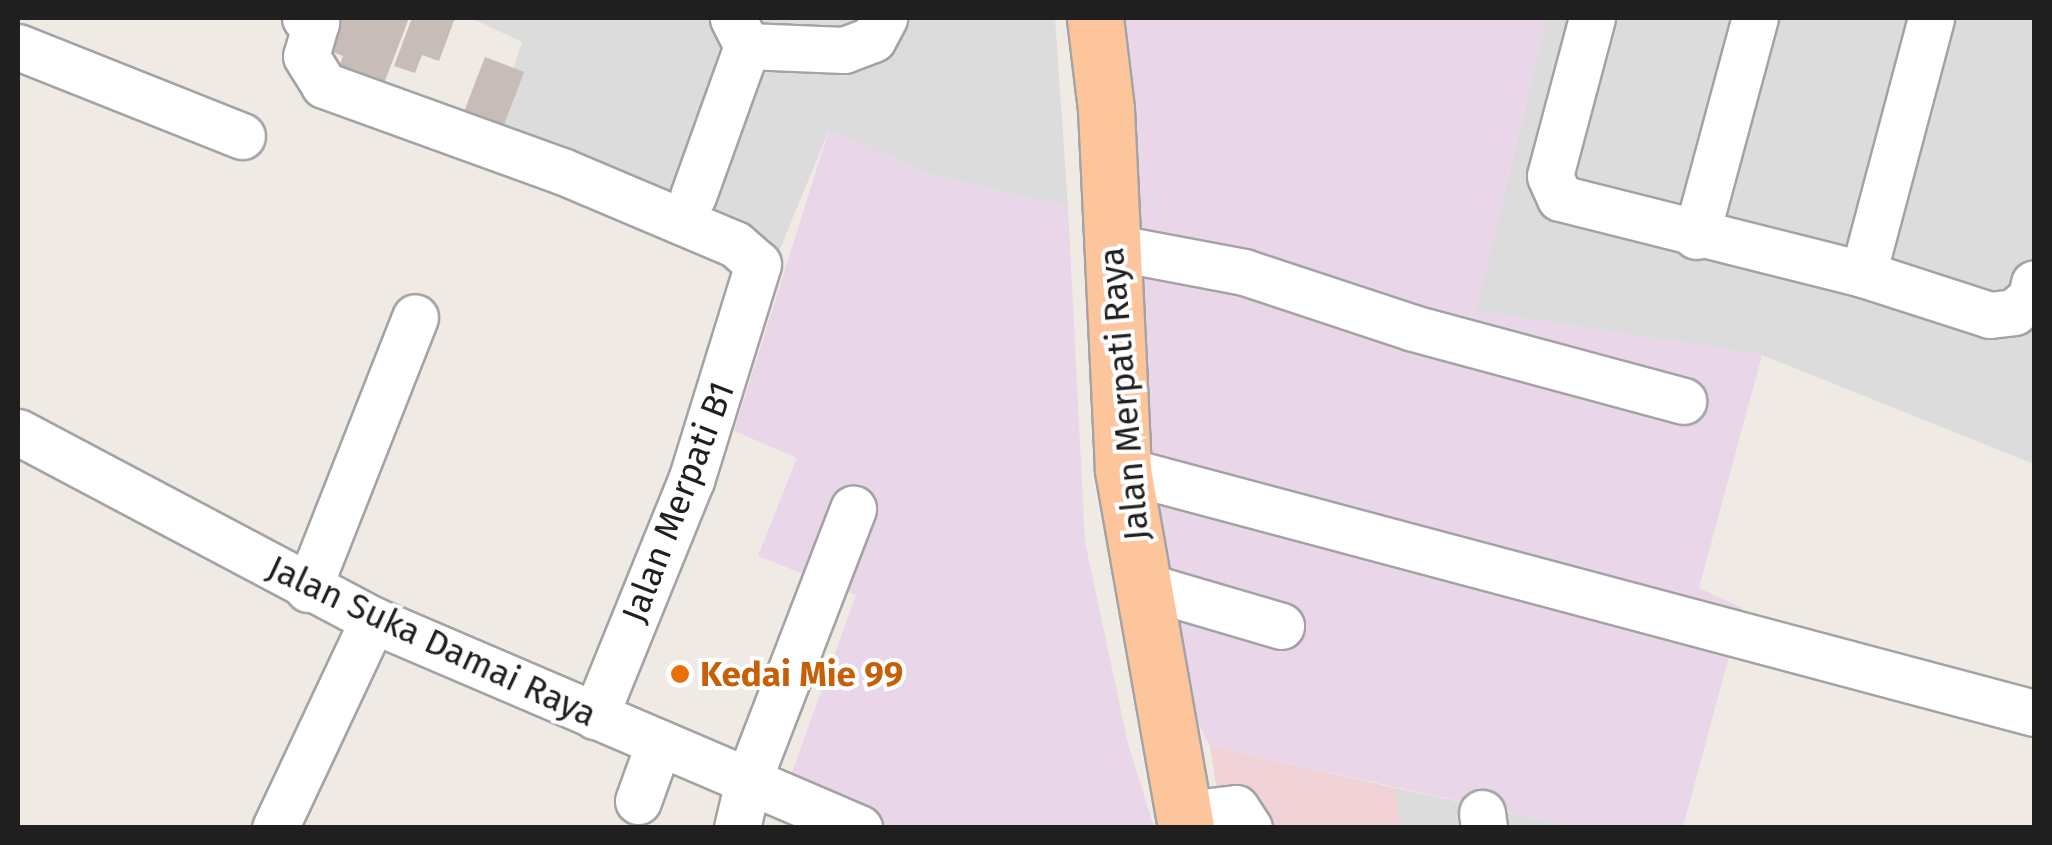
<!DOCTYPE html>
<style>
body{margin:0}
#map{position:relative;width:2052px;height:845px;overflow:hidden;background:#f0eae5;font-family:"Fira Sans",sans-serif}
div>[style]{position:absolute}
[style*='--x']{left:calc(var(--x)*1px);top:calc(var(--y)*1px);width:calc(var(--w)*1px);rotate:calc(var(--a)*1deg)}
.residential>*{inset:0;background:#dddcdc}
.commercial>*{inset:0;background:#f1d3d7}
.industrial>*{inset:0;background:#e9d6e8}
.building>*{inset:0;background:#c7bcb8;transform-origin:0 0}
.roads{filter:drop-shadow(2px 0 #a3a3a3) drop-shadow(-2px 0 #a3a3a3) drop-shadow(0 2px #a3a3a3) drop-shadow(0 -2px #a3a3a3)}
.minor>*{height:45px;margin:-22.5px;padding:0 22.5px;transform-origin:22.5px;border-radius:22.5px;background:#fff}
.major>*{height:55px;margin:-27.5px;padding:0 27.5px;transform-origin:27.5px;border-radius:27.5px;background:#fdc59c}
.dots>*{width:28px;height:28px;translate:-50% -50%;box-sizing:border-box;border:5px solid #fff;border-radius:50%}
span{translate:-50% -50%;white-space:nowrap;text-align:center;line-height:1.15;-webkit-text-stroke:8px #fff;paint-order:stroke}
.street-label{font-size:35px;color:#1f1f1f}
.food-label{font-size:35px;color:#c56008;font-weight:700}
.left{translate:0 -50%;text-align:left}
.frame{position:absolute;inset:0;border:20px solid #1f1f1f;pointer-events:none}
</style>
<div id="map">
<div class="residential">
<i style="clip-path:polygon(471px 18px,1055px 18px,1068px 207px,926px 173px,829px 130px,771px 271px,486px 150px,522px 42px)"></i>
<i style="clip-path:polygon(1547px 18px,2034px 18px,2034px 464px,1762px 355px,1475px 311px)"></i>
<i style="clip-path:polygon(1210px 746px,1395px 788px,1576px 827px,1223px 827px)"></i>
</div>
<div class="commercial">
<i style="clip-path:polygon(1210px 746px,1395px 788px,1401px 827px,1223px 827px)"></i>
</div>
<div class="industrial">
<i style="clip-path:polygon(1109px 18px,1547px 18px,1475px 311px,1762px 355px,1699px 588px,1742px 608px,1683px 827px,1576px 827px,1210px 746px,1176px 681px,1141px 393px)"></i>
<i style="clip-path:polygon(829px 130px,926px 173px,1068px 207px,1085px 542px,1128px 744px,1154px 827px,852px 827px,782px 800px,856px 595px,758px 556px,797px 458px,734px 431px)"></i>
</div>
<div class="building">
<i style="clip-path:polygon(333px 18px,409px 18px,380px 94px,335px 78px,343px 56px,322px 48px)"></i>
<i style="clip-path:polygon(412px 18px,455px 18px,439px 61px,422px 55px,415px 73px,394px 66px)"></i>
<i style="left:485px;top:57px;width:42px;height:68px;rotate:21deg"></i>
</div>
<div class="roads">
<div class="minor">
<i style="--x:305;--y:18;--w:12;--a:20"></i>
<i style="--x:316;--y:22;--w:35;--a:106"></i>
<i style="--x:306;--y:56;--w:34;--a:58"></i>
<i style="--x:324;--y:85;--w:253;--a:19.9"></i>
<i style="--x:562;--y:171;--w:188;--a:22.9"></i>
<i style="--x:735;--y:244;--w:30;--a:41"></i>
<i style="--x:758;--y:264;--w:226;--a:107.2"></i>
<i style="--x:691;--y:480;--w:255;--a:112.1"></i>
<i style="--x:1592;--y:18;--w:163;--a:104.9"></i>
<i style="--x:1550;--y:176;--w:24;--a:66"></i>
<i style="--x:1560;--y:198;--w:312;--a:14.1"></i>
<i style="--x:1863;--y:274;--w:133;--a:17.9"></i>
<i style="--x:1990;--y:315;--w:24;--a:-7"></i>
<i style="--x:2014;--y:312;--w:23;--a:-41"></i>
<i style="--x:2031;--y:297;--w:14;--a:-78"></i>
<i style="--x:747;--y:46;--w:97;--a:2.4"></i>
<i style="--x:844;--y:50;--w:31;--a:-21"></i>
<i style="--x:873;--y:39;--w:24;--a:-62"></i>
<i style="--x:18;--y:47;--w:241;--a:21.7"></i>
<i style="--x:693;--y:196;--w:159;--a:-70.2"></i>
<i style="--x:747;--y:46;--w:31;--a:-117"></i>
<i style="--x:1696;--y:236;--w:226;--a:-74.9"></i>
<i style="--x:1112;--y:247;--w:134;--a:10.7"></i>
<i style="--x:1244;--y:272;--w:178;--a:18.3"></i>
<i style="--x:1413;--y:328;--w:280;--a:15.1"></i>
<i style="--x:1863;--y:274;--w:265;--a:-75.1"></i>
<i style="--x:18;--y:432;--w:402;--a:27.9"></i>
<i style="--x:373;--y:620;--w:529;--a:23.17"></i>
<i style="--x:1123;--y:470;--w:943;--a:14.94"></i>
<i style="--x:1142;--y:585;--w:145;--a:16.4"></i>
<i style="--x:308;--y:589;--w:292;--a:-68.5"></i>
<i style="--x:638;--y:801;--w:62;--a:-70.1"></i>
<i style="--x:1482;--y:813;--w:15;--a:82"></i>
<i style="--x:1184;--y:814;--w:52;--a:-6.6"></i>
<i style="--x:1236;--y:808;--w:24;--a:57"></i>
<i style="--x:275;--y:828;--w:230;--a:-64.8"></i>
<i style="--x:737;--y:828;--w:48;--a:-76.8"></i>
<i style="--x:748;--y:781;--w:292;--a:-68.9"></i>
</div>
<div class="major">
<i style="--x:1095;--y:18;--w:92;--a:83.1"></i>
<i style="--x:1106;--y:109;--w:361;--a:87.3"></i>
<i style="--x:1123;--y:470;--w:364;--a:80"></i>
</div>
</div>
<div class="dots">
<i style="left:680px;top:674px;background:#e8710a"></i>
</div>
<div class="street-label">
<span style="left:1124px;top:394px;rotate:-95deg">Jalan Merpati Raya</span>
<span style="left:678px;top:502px;rotate:-69deg">Jalan Merpati B1</span>
<span style="left:432px;top:641px;rotate:25deg">Jalan Suka Damai Raya</span>
</div>
<div class="food-label">
<span class="left" style="left:700px;top:674px">Kedai Mie 99</span>
</div>
<div class="frame"></div>
</div>
